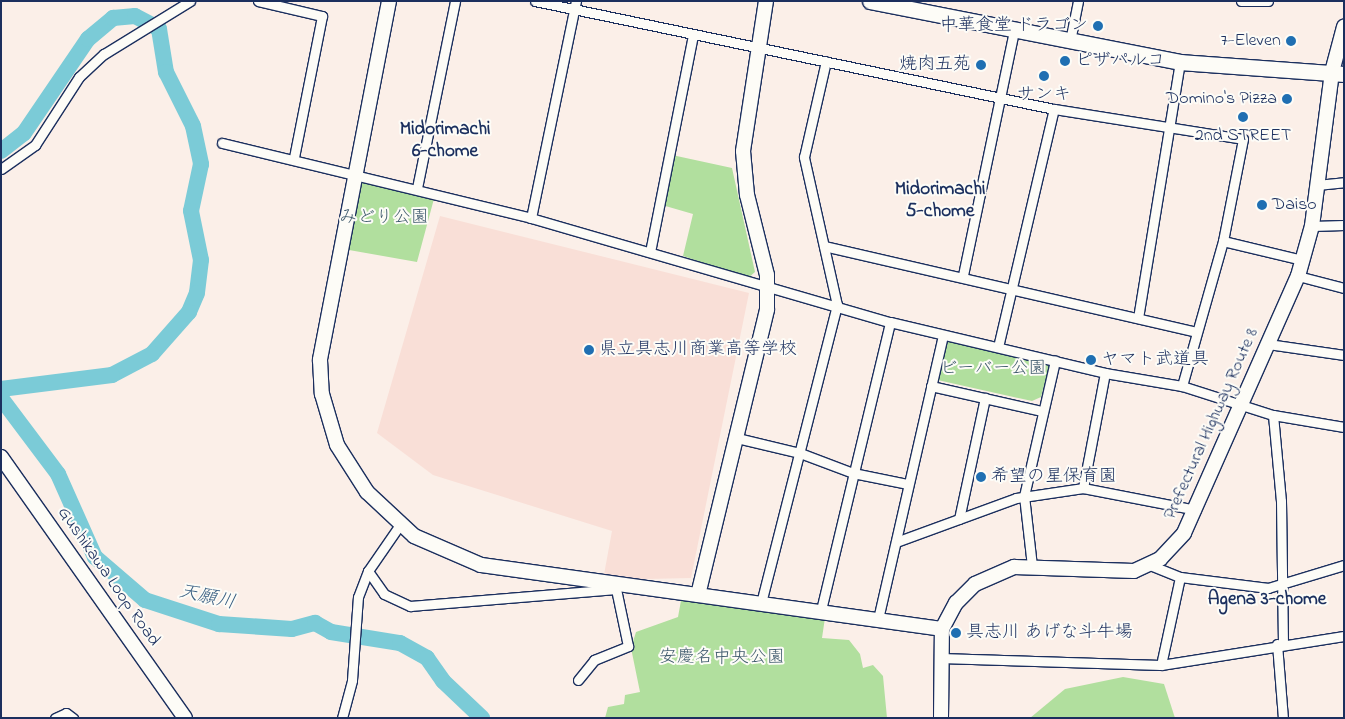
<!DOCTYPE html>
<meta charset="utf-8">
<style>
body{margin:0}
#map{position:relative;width:1345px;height:719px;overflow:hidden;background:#fbefe8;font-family:"Indie Flower","Klee One",sans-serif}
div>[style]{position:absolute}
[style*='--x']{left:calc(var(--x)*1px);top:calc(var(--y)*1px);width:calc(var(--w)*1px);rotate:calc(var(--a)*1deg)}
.built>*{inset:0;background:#f9dfd7}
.green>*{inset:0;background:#b1df9e}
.river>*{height:16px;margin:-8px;padding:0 8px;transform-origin:8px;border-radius:8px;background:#7bcbd7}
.roads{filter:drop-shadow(1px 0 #1b2f5e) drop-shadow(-1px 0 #1b2f5e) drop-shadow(0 1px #1b2f5e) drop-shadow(0 -1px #1b2f5e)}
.street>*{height:9px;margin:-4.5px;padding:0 4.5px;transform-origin:4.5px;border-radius:4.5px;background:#fdfcf7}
.secondary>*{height:14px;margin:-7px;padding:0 7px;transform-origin:7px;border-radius:7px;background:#fdfcf7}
.primary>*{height:15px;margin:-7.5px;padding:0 7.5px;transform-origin:7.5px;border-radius:7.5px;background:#fdfcf7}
.dots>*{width:14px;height:14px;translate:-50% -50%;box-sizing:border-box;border:2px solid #fdfcf7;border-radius:50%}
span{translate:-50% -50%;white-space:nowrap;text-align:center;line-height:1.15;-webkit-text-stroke:4px #fdfcf7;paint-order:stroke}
.poi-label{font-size:18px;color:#1b2f5e}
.right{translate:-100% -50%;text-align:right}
.left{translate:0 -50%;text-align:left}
.park-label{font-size:18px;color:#405b6e}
.street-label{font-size:18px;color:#1b2f5e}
.neighbourhood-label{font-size:19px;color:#1b2f5e;font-weight:700}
.water-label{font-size:19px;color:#385e82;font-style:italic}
.frame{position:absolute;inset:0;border:2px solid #1b2f5e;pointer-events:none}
</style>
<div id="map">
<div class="built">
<i style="clip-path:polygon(440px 216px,749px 293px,691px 578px,603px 580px,612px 531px,433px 475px,377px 433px)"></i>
</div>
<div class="green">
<i style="clip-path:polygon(672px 155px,732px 168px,755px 272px,748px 278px,683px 256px,693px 214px,662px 205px)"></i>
<i style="clip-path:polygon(355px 172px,435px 195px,417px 262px,349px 250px,338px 253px)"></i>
<i style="clip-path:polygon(943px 335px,1051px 360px,1041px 397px,1032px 401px,933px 379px)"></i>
<i style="clip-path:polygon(682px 595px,826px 611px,822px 638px,849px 640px,860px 654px,863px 668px,873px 665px,883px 676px,887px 718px,605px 718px,608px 707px,624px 704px,625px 695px,640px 692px,631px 648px,636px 632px,678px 617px)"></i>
<i style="clip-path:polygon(1123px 677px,1164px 684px,1175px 718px,1030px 718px,1065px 689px)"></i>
</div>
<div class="river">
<i style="--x:1;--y:151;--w:29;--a:-38"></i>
<i style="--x:24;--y:133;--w:114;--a:-55.8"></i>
<i style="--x:88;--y:39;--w:33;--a:-40"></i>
<i style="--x:113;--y:18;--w:22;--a:-5"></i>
<i style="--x:135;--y:16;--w:27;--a:28"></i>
<i style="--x:159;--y:29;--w:44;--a:80.8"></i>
<i style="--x:166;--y:72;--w:60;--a:63.4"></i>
<i style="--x:193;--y:126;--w:39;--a:78"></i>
<i style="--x:201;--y:164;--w:48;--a:102"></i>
<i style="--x:191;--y:211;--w:50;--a:78.5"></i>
<i style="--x:201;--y:260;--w:33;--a:97"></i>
<i style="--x:197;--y:293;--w:21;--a:113"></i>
<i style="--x:189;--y:312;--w:56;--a:131.4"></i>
<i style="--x:152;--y:354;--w:45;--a:152.3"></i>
<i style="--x:112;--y:375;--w:112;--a:172.8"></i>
<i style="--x:1;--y:398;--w:95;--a:53.1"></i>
<i style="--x:58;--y:474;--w:91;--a:66"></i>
<i style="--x:95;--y:557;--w:66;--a:40.7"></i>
<i style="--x:145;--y:600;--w:78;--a:18"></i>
<i style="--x:219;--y:624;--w:73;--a:3.9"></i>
<i style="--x:292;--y:629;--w:24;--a:-15"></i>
<i style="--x:315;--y:623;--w:18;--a:29"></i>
<i style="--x:331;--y:632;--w:70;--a:9.1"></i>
<i style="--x:400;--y:643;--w:31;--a:29"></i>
<i style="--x:427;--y:658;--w:28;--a:55"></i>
<i style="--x:443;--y:681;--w:54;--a:43.5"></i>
</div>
<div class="roads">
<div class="street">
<i style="--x:258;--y:1;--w:66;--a:13.2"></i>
<i style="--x:322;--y:16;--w:145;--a:101.2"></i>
<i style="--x:535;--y:1;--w:530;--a:11.76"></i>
<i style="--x:1054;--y:109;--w:191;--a:9"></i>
<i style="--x:1243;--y:139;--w:104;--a:101.1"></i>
<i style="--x:1223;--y:241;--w:151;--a:105.8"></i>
<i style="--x:1241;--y:1;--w:27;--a:0"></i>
<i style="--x:1070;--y:41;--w:41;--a:-78.7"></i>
<i style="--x:222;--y:143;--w:318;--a:13.6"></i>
<i style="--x:531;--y:218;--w:374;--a:16.2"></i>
<i style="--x:890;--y:322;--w:221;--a:13.3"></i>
<i style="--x:1105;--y:373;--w:78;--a:9.6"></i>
<i style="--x:1182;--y:386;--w:96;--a:17.7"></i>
<i style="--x:1273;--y:415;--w:72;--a:9.6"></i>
<i style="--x:1;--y:169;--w:42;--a:-35.2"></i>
<i style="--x:35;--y:145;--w:81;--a:-57.1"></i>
<i style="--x:79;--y:77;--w:34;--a:-43"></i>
<i style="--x:104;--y:54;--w:101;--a:-31.6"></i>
<i style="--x:1317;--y:185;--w:27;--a:-6"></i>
<i style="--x:417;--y:188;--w:191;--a:-78.5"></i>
<i style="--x:531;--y:218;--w:222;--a:-78.3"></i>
<i style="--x:1312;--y:226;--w:32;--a:-2"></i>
<i style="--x:1223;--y:241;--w:81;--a:13.5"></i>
<i style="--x:824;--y:246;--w:382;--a:13"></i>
<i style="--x:650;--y:252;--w:221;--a:-78.8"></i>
<i style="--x:963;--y:275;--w:250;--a:-78.2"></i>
<i style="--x:1298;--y:276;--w:48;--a:14.6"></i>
<i style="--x:1138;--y:318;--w:259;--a:-80.7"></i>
<i style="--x:1268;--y:344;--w:77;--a:8.2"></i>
<i style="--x:998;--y:347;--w:244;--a:-76.8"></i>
<i style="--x:931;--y:386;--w:114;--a:12.7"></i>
<i style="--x:1273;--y:415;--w:86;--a:84.7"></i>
<i style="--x:1281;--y:501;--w:141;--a:89.2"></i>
<i style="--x:737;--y:438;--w:65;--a:13.4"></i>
<i style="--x:800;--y:453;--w:57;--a:20.7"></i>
<i style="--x:853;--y:473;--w:55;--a:11.5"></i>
<i style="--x:1083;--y:488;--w:117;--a:-79.2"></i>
<i style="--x:959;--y:519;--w:124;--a:-77.9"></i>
<i style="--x:896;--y:542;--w:128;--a:-20.1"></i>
<i style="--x:1016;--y:498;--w:68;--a:-8.5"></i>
<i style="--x:1083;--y:488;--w:115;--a:11"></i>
<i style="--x:1150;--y:565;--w:32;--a:22"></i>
<i style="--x:1180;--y:577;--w:89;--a:7.1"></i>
<i style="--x:1268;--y:588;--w:79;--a:-16.8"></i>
<i style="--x:1032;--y:566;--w:70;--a:-96.5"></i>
<i style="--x:1024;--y:496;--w:139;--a:-77.1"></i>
<i style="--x:368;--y:571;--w:28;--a:55"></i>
<i style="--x:384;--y:594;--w:29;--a:25"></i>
<i style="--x:410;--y:606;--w:207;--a:-4.7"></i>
<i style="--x:616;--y:589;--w:3;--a:-72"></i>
<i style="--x:761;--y:603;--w:308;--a:-75.7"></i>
<i style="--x:837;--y:305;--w:152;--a:-102.6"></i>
<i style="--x:804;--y:157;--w:98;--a:-77.1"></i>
<i style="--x:821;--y:610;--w:296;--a:-76.5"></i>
<i style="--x:878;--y:619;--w:291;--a:-77.1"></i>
<i style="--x:1277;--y:644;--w:74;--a:85.4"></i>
<i style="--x:940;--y:658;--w:221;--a:1.8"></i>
<i style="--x:1161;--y:665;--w:185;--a:-9"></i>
<i style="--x:1161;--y:665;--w:90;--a:-77.8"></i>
<i style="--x:578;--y:680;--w:26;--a:-51"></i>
<i style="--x:594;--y:660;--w:37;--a:-22"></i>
<i style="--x:628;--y:646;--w:58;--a:-101.9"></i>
<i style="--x:55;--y:718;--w:12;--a:-24"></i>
<i style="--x:66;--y:713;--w:9;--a:36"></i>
<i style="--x:342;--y:718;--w:39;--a:-75"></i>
<i style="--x:352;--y:680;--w:83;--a:-85.9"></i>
<i style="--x:358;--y:597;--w:28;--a:-69"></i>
<i style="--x:368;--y:571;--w:55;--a:-55.4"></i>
</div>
<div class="secondary">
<i style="--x:389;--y:1;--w:366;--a:100.9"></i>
<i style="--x:320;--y:360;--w:34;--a:87"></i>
<i style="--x:322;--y:394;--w:53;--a:73.6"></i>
<i style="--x:337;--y:445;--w:56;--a:57.4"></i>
<i style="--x:367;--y:492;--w:64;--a:43.1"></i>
<i style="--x:414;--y:536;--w:73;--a:23.4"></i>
<i style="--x:481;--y:565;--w:465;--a:7.9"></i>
<i style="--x:1;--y:457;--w:319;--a:54.8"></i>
<i style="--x:698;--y:595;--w:294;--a:-76.4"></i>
<i style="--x:767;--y:309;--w:34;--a:-90"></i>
<i style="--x:767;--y:275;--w:82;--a:-104"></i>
<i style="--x:747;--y:195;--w:44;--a:-95.2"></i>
<i style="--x:743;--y:151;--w:152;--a:-81.3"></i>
<i style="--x:941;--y:718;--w:89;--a:-89.4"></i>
<i style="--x:942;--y:629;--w:30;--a:-62"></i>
<i style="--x:956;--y:603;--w:27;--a:-45"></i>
<i style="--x:975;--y:584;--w:43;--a:-23.6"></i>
<i style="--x:1014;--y:567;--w:120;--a:1.9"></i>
<i style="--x:1134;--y:571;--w:29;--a:-25"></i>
<i style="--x:1160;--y:559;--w:35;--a:-47"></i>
<i style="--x:1184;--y:533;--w:281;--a:-66.1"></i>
<i style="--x:1298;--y:276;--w:52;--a:-74.4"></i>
<i style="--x:1312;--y:226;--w:155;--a:-82.6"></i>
<i style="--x:1332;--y:72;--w:47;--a:-75.1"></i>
</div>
<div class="primary">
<i style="--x:870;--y:1;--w:316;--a:11.1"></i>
<i style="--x:1180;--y:62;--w:164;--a:4.2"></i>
</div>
</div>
<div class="dots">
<i style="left:1098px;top:26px;background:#1f6fb2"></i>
<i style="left:1291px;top:41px;background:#1f6fb2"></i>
<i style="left:1065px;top:61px;background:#1f6fb2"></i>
<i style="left:981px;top:65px;background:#1f6fb2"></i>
<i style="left:1044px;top:76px;background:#1f6fb2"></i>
<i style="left:1287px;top:99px;background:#1f6fb2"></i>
<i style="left:1243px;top:117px;background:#1f6fb2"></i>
<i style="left:1262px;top:205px;background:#1f6fb2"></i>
<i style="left:589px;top:350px;background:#1f6fb2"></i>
<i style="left:1091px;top:360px;background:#1f6fb2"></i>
<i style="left:981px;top:477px;background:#1f6fb2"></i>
<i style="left:956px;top:633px;background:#1f6fb2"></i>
</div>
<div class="poi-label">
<span class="right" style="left:1088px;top:26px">中華食堂 ドラゴン</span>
<span class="right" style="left:1281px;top:41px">7-Eleven</span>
<span class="left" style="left:1075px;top:61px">ピザパルコ</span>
<span class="right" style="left:971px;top:65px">焼肉五苑</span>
<span style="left:1044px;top:95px">サンキ</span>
<span class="right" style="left:1277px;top:99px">Domino's Pizza</span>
<span style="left:1243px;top:136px">2nd STREET</span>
<span class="left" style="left:1272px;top:205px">Daiso</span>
<span class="left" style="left:599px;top:350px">県立具志川商業高等学校</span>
<span class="left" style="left:1101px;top:360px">ヤマト武道具</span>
<span class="left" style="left:991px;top:477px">希望の星保育園</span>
<span class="left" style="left:966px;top:633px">具志川 あげな斗牛場</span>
</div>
<div class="park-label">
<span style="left:384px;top:218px">みどり公園</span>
<span style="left:993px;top:369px">ビーバー公園</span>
<span style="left:722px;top:658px">安慶名中央公園</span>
</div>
<div class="street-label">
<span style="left:1212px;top:424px;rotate:-66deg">Prefectural Highway Route 8</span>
<span style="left:108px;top:577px;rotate:55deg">Gushikawa Loop Road</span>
</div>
<div class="neighbourhood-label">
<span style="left:445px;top:141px">Midorimachi<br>6-chome</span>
<span style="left:940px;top:201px">Midorimachi<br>5-chome</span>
<span style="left:1267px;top:600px">Agena 3-chome</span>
</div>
<div class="water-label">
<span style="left:207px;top:598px;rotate:12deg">天願川</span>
</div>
<div class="frame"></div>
</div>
